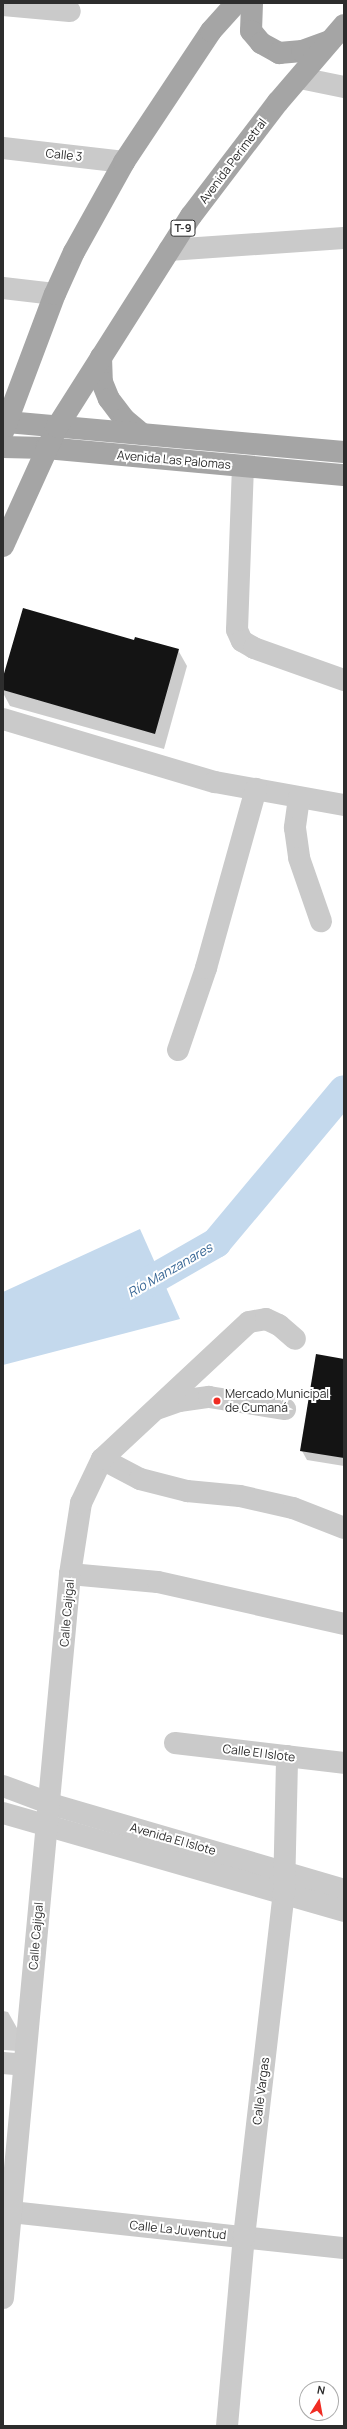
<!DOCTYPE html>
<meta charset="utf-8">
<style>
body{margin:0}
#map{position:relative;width:347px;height:2429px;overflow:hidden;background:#fff;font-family:Manrope,sans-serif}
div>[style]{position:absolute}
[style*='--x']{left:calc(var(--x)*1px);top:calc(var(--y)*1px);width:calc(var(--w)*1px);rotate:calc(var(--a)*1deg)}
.water>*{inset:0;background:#c4d9ed}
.shadow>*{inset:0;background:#0003}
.river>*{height:30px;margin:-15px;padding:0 15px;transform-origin:15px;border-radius:15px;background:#c4d9ed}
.building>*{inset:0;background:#141414}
.minor>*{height:22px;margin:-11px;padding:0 11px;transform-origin:11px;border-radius:11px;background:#cacaca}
.major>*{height:22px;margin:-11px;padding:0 11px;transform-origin:11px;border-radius:11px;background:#a5a5a5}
.dots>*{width:11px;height:11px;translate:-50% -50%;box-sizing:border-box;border:2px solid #fff;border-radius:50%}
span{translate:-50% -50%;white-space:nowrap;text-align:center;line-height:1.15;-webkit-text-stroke:4px #fff;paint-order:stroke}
.shield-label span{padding:1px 3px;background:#fff;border:1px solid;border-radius:3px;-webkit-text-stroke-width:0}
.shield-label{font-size:11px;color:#2d2d2d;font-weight:700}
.street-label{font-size:12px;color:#2d2d2d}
.poi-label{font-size:12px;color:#2d2d2d}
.left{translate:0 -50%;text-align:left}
.water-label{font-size:13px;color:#366594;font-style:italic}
.frame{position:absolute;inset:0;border:4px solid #2d2d2d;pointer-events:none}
.north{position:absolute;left:299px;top:2381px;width:40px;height:40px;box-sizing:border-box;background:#fff;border:1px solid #ababab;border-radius:50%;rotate:11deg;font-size:11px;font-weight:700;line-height:16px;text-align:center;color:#2d2d2d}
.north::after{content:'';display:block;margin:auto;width:14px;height:18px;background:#f02c23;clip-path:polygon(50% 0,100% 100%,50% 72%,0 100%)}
</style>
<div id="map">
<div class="water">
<i style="clip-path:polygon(140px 1229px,180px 1319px,3px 1365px,3px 1292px)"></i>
</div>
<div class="shadow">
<i style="clip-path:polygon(134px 641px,178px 650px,187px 666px,164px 749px,10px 706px,3px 693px,3px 681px)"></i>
<i style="clip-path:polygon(344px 1360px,344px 1466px,307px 1460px,302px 1451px)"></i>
<i style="clip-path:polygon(3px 2011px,8px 2012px,17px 2028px,17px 2051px,4px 2050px,3px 2053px)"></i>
</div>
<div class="river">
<i style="--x:127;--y:1294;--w:103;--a:-29.8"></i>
<i style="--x:216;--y:1243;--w:199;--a:-50.1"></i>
</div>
<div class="building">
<i style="clip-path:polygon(23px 608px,134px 640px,135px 637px,179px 649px,155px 734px,3px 690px,3px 677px)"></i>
<i style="clip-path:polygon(316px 1354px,344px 1359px,344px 1458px,300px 1451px)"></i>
</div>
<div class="minor">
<i style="--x:3;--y:5;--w:67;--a:5.1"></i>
<i style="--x:300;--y:78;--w:45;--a:11.6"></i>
<i style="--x:3;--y:148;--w:122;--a:6.6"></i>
<i style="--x:169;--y:250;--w:175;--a:-3.9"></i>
<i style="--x:3;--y:288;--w:52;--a:6.6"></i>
<i style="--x:243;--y:466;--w:164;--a:92.1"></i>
<i style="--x:237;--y:630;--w:12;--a:66"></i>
<i style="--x:242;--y:641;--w:14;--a:30"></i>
<i style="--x:254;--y:648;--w:96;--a:19.6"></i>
<i style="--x:3;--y:719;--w:221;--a:16.6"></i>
<i style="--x:215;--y:782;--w:131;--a:10.1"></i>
<i style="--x:299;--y:798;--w:30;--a:98"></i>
<i style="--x:295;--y:828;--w:30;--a:82"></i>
<i style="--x:299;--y:858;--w:67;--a:70.8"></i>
<i style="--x:178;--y:1050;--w:87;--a:-71.1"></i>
<i style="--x:206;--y:968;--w:186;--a:-74.4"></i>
<i style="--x:159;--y:1408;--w:21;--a:-19"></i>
<i style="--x:179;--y:1401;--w:30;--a:-8"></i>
<i style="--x:209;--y:1397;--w:77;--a:9"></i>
<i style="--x:102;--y:1459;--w:43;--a:27.8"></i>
<i style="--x:140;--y:1479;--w:49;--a:14.3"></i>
<i style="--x:187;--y:1491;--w:53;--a:5.4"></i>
<i style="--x:240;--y:1496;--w:54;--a:12.8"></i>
<i style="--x:293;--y:1508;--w:55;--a:21.4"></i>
<i style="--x:70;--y:1574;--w:88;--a:5.2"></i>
<i style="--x:158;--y:1582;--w:191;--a:12.7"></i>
<i style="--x:175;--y:1743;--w:170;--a:6.7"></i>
<i style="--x:3;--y:1786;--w:54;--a:20.4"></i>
<i style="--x:54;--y:1805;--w:302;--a:16.3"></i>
<i style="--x:3;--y:1813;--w:355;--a:16"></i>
<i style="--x:3;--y:2063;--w:21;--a:5"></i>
<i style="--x:11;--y:2212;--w:335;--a:6.2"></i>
<i style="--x:3;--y:2298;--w:727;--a:-84.71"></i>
<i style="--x:70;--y:1574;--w:72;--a:-81.2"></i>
<i style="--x:81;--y:1503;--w:49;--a:-64.5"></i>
<i style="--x:102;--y:1459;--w:201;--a:-43"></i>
<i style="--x:249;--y:1322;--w:17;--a:-10"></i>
<i style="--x:266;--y:1319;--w:14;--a:25"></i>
<i style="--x:279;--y:1325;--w:21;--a:41"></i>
<i style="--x:227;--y:2426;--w:190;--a:-84.9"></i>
<i style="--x:244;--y:2237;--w:346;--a:-83.4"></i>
<i style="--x:284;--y:1893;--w:137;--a:-88.7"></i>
</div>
<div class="major">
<i style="--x:252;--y:3;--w:28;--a:92"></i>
<i style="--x:251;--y:31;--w:16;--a:50"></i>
<i style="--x:261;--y:43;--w:21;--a:29"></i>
<i style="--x:279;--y:53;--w:23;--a:-5"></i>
<i style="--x:302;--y:51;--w:30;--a:-20"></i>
<i style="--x:101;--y:357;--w:25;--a:88"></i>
<i style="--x:102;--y:382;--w:18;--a:68"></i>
<i style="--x:109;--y:399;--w:25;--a:53"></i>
<i style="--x:124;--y:419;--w:23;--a:40"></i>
<i style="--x:7;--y:422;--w:338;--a:5.1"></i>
<i style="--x:3;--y:432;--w:147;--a:-69.4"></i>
<i style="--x:55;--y:294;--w:46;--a:-65.7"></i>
<i style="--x:74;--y:252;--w:103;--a:-60.9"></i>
<i style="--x:124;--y:162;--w:157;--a:-56.4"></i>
<i style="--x:211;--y:31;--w:38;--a:-48"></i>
<i style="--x:3;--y:447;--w:43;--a:1.3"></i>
<i style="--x:46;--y:448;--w:299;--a:5.2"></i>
<i style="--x:3;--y:546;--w:131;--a:-65.6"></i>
<i style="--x:57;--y:427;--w:250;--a:-57.6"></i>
<i style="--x:191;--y:216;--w:143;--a:-52.7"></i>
<i style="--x:278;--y:102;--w:101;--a:-49.4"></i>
</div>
<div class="dots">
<i style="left:217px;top:1401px;background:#f02c23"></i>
</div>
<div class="shield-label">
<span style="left:183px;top:228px">T-9</span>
</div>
<div class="street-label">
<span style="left:64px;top:155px;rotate:6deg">Calle 3</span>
<span style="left:233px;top:161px;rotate:-53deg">Avenida Perimetral</span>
<span style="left:174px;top:460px;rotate:5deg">Avenida Las Palomas</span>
<span style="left:67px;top:1613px;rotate:-85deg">Calle Cajigal</span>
<span style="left:259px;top:1753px;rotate:7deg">Calle El Islote</span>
<span style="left:173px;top:1839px;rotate:16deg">Avenida El Islote</span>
<span style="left:36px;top:1936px;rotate:-85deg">Calle Cajigal</span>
<span style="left:261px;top:2091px;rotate:-83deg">Calle Vargas</span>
<span style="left:178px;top:2230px;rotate:6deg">Calle La Juventud</span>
</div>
<div class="poi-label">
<span class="left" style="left:225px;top:1401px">Mercado Municipal<br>de Cumaná</span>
</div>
<div class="water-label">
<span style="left:170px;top:1270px;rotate:-30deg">Río Manzanares</span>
</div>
<div class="frame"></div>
<div class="north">N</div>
</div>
